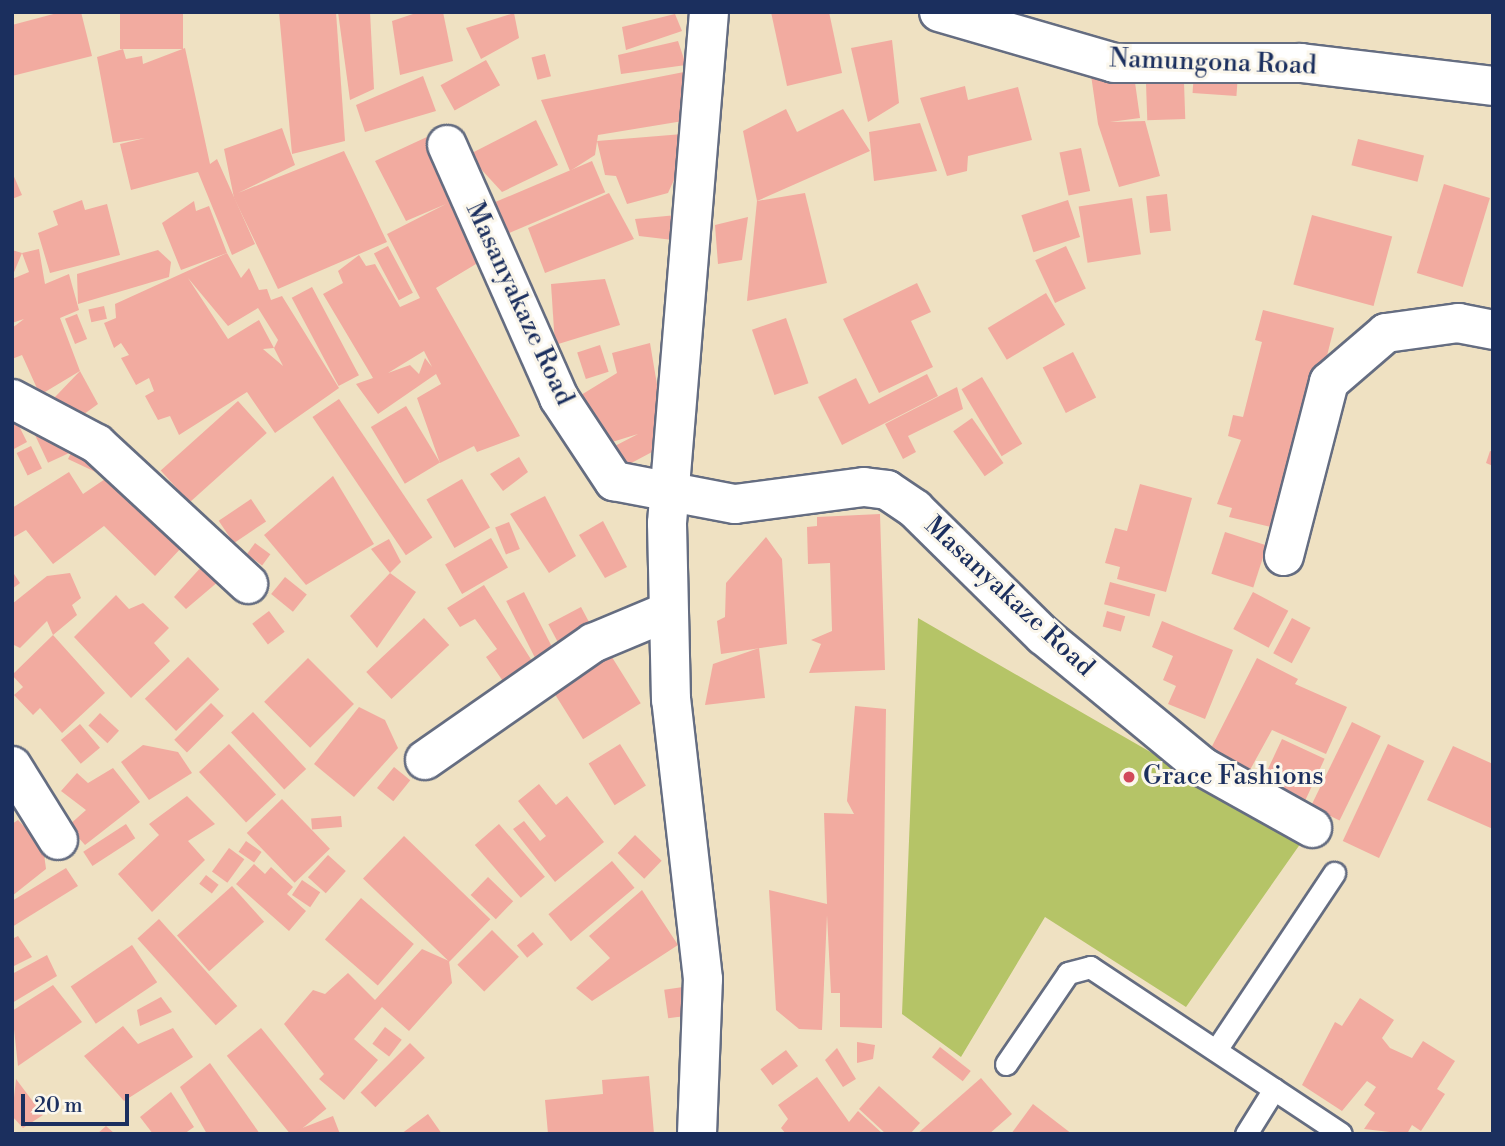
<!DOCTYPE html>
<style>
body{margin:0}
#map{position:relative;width:1505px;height:1146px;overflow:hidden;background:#efe1c2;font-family:"Libre Bodoni",serif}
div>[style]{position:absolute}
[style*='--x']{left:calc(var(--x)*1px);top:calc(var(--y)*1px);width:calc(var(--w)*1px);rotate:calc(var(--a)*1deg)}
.green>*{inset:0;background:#b5c467}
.building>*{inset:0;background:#f2aba0;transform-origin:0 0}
.roads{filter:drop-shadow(2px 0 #656d81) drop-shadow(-2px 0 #656d81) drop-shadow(0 2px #656d81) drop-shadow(0 -2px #656d81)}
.service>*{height:21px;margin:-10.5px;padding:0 10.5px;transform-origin:10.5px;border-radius:10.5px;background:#fff}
.minor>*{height:38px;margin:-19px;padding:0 19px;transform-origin:19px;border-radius:19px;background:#fff}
.tertiary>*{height:38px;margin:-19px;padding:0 19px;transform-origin:19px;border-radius:19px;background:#fff}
.dots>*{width:19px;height:19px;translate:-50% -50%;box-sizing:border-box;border:4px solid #fbf7ec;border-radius:50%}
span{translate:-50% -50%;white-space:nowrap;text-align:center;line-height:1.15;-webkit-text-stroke:6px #fbf7ec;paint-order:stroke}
.street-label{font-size:26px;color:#1b2f5e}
.poi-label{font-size:26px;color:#1b2f5e}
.left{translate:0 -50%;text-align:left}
.frame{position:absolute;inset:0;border:14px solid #1b2f5e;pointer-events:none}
.scale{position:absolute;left:21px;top:1094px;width:108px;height:32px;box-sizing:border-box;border:4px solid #1b2f5e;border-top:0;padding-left:9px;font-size:21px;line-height:24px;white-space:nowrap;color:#1b2f5e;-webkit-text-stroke:5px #fbf7ec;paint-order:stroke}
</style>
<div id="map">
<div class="green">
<i style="clip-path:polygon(918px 618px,1303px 840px,1186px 1007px,1045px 917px,961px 1057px,902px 1014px)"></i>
</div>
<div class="building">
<i style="clip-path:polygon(61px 12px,81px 12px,92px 56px,12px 76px,12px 25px)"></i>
<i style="left:120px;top:12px;width:63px;height:37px"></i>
<i style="clip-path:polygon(279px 12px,336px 12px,345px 141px,292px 154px)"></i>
<i style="clip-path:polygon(338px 12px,370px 12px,374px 89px,350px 100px)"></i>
<i style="clip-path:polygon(419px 12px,443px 12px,453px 61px,400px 75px,392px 21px)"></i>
<i style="clip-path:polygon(771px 12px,829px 12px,842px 73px,787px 86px)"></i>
<i style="clip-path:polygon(514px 13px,519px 38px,481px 59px,466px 28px)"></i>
<i style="clip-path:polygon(675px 14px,682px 31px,626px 50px,622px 27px)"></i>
<i style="clip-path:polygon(892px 40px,899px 103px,868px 122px,851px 48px)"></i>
<i style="clip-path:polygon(678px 41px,686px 65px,621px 74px,618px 55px)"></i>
<i style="clip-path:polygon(185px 48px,210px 164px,217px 159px,255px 244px,232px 255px,198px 172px,131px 190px,120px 144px,145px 138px,113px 143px,97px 57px,123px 49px,126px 59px,142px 56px,143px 64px)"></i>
<i style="left:545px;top:54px;width:23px;height:14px;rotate:75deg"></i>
<i style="clip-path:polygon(1131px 54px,1140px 118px,1110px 122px,1145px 121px,1160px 176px,1119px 187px,1098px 124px,1089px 61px)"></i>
<i style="left:1183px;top:54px;width:65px;height:38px;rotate:88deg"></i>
<i style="left:1195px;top:58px;width:44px;height:35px;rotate:4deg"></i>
<i style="left:486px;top:60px;width:29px;height:52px;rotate:61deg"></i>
<i style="clip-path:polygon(684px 72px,683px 121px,598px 135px,595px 155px,570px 171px,541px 100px)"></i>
<i style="clip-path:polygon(423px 76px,436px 111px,365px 132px,356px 105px)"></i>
<i style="clip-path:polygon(965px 86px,968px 100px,1018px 87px,1032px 140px,968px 156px,967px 171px,947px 176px,920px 98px)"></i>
<i style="clip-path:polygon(786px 109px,797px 132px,843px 109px,870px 151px,757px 201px,743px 131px)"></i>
<i style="clip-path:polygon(536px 120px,558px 165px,502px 192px,468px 155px)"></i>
<i style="clip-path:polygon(920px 123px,937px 171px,874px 181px,869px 132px)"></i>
<i style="clip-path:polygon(282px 128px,295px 165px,238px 193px,344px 151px,387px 242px,278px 289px,234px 198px,224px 149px)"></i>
<i style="clip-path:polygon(683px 134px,684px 158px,668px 193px,627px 204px,616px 176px,605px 175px,597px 141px)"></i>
<i style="clip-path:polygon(evenodd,429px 136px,486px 258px,436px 288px,520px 436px,477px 452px,474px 446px,440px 463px,417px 398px,441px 384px,436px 374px,378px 414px,356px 384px,373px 378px,323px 294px,343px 283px,338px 271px,359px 255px,366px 266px,375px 264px,400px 307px,420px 298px,387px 234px,446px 204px,406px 221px,375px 161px,429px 136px,424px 351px,432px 367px,425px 358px,419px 374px,410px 365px,388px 373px,424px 351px)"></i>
<i style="left:1358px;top:139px;width:68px;height:27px;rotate:14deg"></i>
<i style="left:1081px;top:148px;width:44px;height:22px;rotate:78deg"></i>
<i style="left:592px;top:161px;width:34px;height:107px;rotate:67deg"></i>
<i style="clip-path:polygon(12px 172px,22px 195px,12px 199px)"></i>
<i style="left:1444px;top:184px;width:48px;height:93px;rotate:17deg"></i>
<i style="clip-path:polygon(609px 193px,634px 239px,545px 273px,528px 228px)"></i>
<i style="clip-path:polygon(805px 193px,827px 283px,747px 301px,757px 201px)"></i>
<i style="left:1167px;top:194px;width:37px;height:21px;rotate:84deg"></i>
<i style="left:1132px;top:198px;width:57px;height:54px;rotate:81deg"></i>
<i style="clip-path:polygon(82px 200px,85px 210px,107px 204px,120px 255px,50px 273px,38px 233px,58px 225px,53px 211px)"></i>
<i style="left:1068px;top:200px;width:39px;height:49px;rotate:72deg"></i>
<i style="clip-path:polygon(194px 201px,196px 211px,209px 206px,227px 253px,181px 270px,162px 223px)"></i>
<i style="clip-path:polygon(677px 215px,673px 240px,639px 236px,635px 219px)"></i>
<i style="left:1312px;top:215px;width:83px;height:72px;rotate:15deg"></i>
<i style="clip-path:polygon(748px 217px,742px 260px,718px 264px,715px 225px)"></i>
<i style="left:388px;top:246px;width:53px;height:16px;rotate:62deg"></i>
<i style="left:1066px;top:246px;width:47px;height:34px;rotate:65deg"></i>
<i style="clip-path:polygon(39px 249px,45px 284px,69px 274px,79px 310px,60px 318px,80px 371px,40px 395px,22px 355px,12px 359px,12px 328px,24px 319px,12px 323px,12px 279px,29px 272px,22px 253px)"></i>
<i style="clip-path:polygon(12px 250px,22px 253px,12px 277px)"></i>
<i style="clip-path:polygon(158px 250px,171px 262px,169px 277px,78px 304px,77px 274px)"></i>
<i style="clip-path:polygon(evenodd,227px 253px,241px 278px,249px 268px,259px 290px,267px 289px,271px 300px,282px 296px,339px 388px,275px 433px,247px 392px,179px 435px,170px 416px,158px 420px,145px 396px,154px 391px,149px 378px,136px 385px,121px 358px,129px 355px,121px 343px,114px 348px,104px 323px,116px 318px,115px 304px,227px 253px,188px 278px,228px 326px,258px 308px,278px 340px,274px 348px,259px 320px,228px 339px,188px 278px,227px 253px,274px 348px,283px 366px,263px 349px,274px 348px)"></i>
<i style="clip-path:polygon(605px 279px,620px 325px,555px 345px,551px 284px)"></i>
<i style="clip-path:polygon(917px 283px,931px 312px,911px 321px,933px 367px,879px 393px,843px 319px)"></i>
<i style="left:312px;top:287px;width:100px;height:23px;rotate:62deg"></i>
<i style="left:1046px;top:293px;width:37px;height:68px;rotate:59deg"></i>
<i style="left:104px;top:306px;width:13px;height:16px;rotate:77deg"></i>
<i style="clip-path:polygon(1263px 310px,1334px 328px,1283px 530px,1229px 517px,1232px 508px,1217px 504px,1241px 440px,1228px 436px,1233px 415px,1243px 417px,1262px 342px,1255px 340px)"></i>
<i style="left:77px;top:314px;width:27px;height:13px;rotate:68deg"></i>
<i style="left:786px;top:318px;width:69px;height:36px;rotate:71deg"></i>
<i style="clip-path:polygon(650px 343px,667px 444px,622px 468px,611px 448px,638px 434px,609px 443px,581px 395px,617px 373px,612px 353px)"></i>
<i style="left:600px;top:345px;width:28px;height:24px;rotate:72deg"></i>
<i style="left:1073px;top:352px;width:51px;height:34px;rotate:63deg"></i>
<i style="clip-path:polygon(80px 371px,98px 404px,73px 422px,55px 397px)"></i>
<i style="clip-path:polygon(927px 374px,938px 396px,842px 445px,818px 397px,856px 378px,869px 404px)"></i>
<i style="left:982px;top:377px;width:78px;height:24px;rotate:59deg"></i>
<i style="clip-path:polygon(957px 387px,963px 409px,908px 436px,916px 452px,903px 459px,885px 424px)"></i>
<i style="left:339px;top:399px;width:167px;height:32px;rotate:56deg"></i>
<i style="left:238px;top:401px;width:43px;height:104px;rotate:48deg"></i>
<i style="left:406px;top:406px;width:66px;height:41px;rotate:59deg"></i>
<i style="clip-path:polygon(12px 412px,27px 442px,12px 450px)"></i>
<i style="left:972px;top:418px;width:55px;height:23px;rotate:55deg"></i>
<i style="left:55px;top:421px;width:35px;height:24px;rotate:65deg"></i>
<i style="clip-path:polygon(75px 445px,104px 476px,68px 459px)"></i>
<i style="left:31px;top:446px;width:25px;height:16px;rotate:64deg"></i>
<i style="clip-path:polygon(1490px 451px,1493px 452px,1493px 466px,1486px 463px)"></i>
<i style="clip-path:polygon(519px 457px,528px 472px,503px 491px,490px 474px)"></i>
<i style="clip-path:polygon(69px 472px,83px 494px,111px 475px,226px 575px,186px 609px,174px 597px,203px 565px,182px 547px,155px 576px,104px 526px,53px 564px,26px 530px,12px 538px,12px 508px)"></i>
<i style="clip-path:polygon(333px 476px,374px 544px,306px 585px,264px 535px)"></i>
<i style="left:462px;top:479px;width:56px;height:41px;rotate:60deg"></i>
<i style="clip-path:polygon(1140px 484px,1192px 498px,1166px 592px,1117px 579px,1120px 567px,1105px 563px,1115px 528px,1127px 531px)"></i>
<i style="clip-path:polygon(545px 496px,576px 556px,549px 573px,510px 514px)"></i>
<i style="left:251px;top:499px;width:27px;height:39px;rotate:56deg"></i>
<i style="clip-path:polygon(880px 514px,885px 670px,809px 673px,821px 644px,811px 640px,832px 631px,830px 563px,808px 564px,807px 527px,817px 526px,817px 517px)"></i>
<i style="clip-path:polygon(603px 521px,627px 567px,605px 578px,579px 535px)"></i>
<i style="left:509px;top:522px;width:29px;height:15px;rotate:68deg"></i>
<i style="left:1225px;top:532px;width:44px;height:44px;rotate:18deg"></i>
<i style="clip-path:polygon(766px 537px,782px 559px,787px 644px,721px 654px,717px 621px,725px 617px,726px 583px)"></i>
<i style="left:491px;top:538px;width:34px;height:53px;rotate:60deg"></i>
<i style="clip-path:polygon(389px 539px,401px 562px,390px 573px,371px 549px)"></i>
<i style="left:255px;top:543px;width:19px;height:14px;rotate:36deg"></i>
<i style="clip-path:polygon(12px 571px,20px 583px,12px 589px)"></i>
<i style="clip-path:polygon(70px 573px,81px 598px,72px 605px,77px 615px,53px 635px,47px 621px,20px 648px,12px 644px,12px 604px,47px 576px)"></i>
<i style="clip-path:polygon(390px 573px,416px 592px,377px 648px,350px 616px)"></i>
<i style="left:285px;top:577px;width:28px;height:22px;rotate:39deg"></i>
<i style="left:1110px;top:582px;width:47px;height:23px;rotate:15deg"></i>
<i style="clip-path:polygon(484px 585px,532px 661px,505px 684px,486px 657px,497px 649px,475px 619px,460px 627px,447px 608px)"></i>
<i style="left:524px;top:592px;width:66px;height:20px;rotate:63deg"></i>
<i style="left:1253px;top:592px;width:40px;height:42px;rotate:28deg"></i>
<i style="clip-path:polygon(116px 595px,129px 609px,143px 603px,169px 628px,154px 643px,170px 661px,131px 698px,74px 637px)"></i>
<i style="left:581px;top:607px;width:30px;height:37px;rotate:62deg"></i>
<i style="left:269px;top:611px;width:26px;height:21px;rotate:53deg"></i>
<i style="left:1107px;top:611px;width:19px;height:16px;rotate:16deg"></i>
<i style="left:424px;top:618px;width:37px;height:79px;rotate:47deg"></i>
<i style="left:1292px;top:618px;width:21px;height:40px;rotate:28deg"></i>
<i style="clip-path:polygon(1162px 621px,1233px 650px,1205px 719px,1168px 704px,1176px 686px,1163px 680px,1173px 656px,1152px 647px)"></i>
<i style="clip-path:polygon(53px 635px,105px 693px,62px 733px,40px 708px,33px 715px,14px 695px,23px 687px,12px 675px)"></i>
<i style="clip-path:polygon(759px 648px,765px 698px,705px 705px,713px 664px)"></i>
<i style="left:610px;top:654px;width:58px;height:68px;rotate:58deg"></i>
<i style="left:188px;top:657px;width:45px;height:60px;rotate:46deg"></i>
<i style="left:308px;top:658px;width:65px;height:62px;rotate:45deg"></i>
<i style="clip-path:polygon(1257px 658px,1298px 679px,1295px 684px,1347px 707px,1326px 754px,1272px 730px,1245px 779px,1205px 760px)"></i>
<i style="left:211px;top:703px;width:18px;height:52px;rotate:45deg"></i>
<i style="clip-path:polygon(855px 706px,886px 709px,882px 1028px,840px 1027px,840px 993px,831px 993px,827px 915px,822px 1030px,799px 1029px,776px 1010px,769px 890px,827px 904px,824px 813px,854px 814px,847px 801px)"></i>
<i style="clip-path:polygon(359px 707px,385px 720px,398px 748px,354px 797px,314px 764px)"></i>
<i style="left:253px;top:712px;width:78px;height:30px;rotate:47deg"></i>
<i style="left:100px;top:713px;width:26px;height:17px;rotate:43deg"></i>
<i style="left:1352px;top:722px;width:32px;height:94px;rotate:26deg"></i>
<i style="left:80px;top:724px;width:31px;height:25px;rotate:50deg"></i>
<i style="left:1282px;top:739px;width:47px;height:58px;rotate:25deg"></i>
<i style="left:229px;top:744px;width:69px;height:41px;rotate:47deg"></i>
<i style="left:620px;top:744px;width:49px;height:37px;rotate:58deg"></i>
<i style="left:1388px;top:744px;width:40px;height:107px;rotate:25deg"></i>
<i style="clip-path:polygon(143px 745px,178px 752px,192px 773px,149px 800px,121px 762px)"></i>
<i style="clip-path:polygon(1453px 746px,1493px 764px,1493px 829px,1427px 800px)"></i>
<i style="left:394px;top:767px;width:21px;height:27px;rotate:39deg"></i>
<i style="clip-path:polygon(113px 768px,140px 802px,85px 845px,68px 826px,86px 810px,61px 791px,77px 773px,88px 783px)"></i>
<i style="clip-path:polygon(539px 784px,556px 805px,567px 796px,604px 842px,555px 882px,513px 829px,524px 821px,540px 841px,546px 836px,518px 801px)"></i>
<i style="clip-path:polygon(187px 796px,215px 824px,188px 841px,205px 860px,152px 912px,118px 874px,159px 835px,149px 824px)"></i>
<i style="left:282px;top:799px;width:69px;height:49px;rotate:46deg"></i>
<i style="left:341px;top:816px;width:11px;height:30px;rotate:85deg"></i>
<i style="clip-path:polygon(18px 820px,43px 846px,46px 869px,12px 896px,12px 824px)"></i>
<i style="left:126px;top:824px;width:17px;height:51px;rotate:57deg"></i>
<i style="left:499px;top:824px;width:70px;height:32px;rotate:49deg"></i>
<i style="left:635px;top:835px;width:37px;height:25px;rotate:44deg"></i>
<i style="left:404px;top:836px;width:120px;height:59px;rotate:44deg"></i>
<i style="left:246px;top:841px;width:19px;height:13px;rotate:35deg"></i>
<i style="left:229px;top:848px;width:19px;height:29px;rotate:36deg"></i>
<i style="left:328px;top:855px;width:24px;height:30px;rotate:42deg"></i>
<i style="left:612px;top:861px;width:35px;height:83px;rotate:50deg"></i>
<i style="clip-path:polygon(254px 864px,265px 874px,271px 867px,293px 887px,287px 894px,306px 911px,289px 931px,236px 884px)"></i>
<i style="clip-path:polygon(66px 868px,78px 886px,12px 927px,12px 901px)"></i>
<i style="left:206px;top:875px;width:16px;height:11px;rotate:38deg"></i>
<i style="left:488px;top:877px;width:35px;height:25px;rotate:44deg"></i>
<i style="left:302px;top:880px;width:22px;height:18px;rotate:34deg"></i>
<i style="left:232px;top:886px;width:48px;height:74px;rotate:48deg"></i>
<i style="clip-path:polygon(642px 890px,678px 945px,592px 1001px,576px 988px,610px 958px,589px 936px)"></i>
<i style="left:361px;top:898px;width:70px;height:55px;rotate:41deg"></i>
<i style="left:159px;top:919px;width:117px;height:29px;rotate:48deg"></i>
<i style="left:492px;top:930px;width:38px;height:49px;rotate:45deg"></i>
<i style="left:533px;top:932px;width:16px;height:21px;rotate:50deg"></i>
<i style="clip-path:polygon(18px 936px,32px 957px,12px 967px,12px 939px)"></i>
<i style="left:132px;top:945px;width:45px;height:74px;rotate:56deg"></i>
<i style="clip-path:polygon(422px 949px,449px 961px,452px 983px,409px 1031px,382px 1007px,354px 1039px,378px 1060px,344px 1100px,319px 1079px,324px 1074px,284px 1024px,313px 990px,325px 994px,348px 973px,375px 1000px)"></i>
<i style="clip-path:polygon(47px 955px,57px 976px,12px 1003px,12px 974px)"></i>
<i style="clip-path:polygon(53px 985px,82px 1022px,18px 1066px,12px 1011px)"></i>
<i style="left:683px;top:987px;width:29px;height:19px;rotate:82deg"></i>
<i style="clip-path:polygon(161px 997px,172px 1012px,140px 1026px,137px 1010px)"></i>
<i style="clip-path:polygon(1360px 998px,1394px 1020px,1382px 1038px,1390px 1048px,1412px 1058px,1423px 1041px,1455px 1061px,1437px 1089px,1445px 1094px,1421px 1131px,1412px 1125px,1407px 1134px,1364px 1129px,1375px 1113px,1364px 1105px,1376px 1087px,1367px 1081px,1342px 1111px,1302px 1085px,1335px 1022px,1342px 1026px)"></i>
<i style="clip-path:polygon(123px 1026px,138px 1044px,173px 1028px,193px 1057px,124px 1101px,84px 1056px)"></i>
<i style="left:385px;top:1027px;width:21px;height:21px;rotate:37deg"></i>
<i style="left:261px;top:1028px;width:104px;height:44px;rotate:51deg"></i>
<i style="clip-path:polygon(857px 1042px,875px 1045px,873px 1059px,857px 1063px)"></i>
<i style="left:410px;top:1043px;width:21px;height:70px;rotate:45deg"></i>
<i style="left:940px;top:1047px;width:39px;height:13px;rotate:38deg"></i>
<i style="clip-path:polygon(837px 1048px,856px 1079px,843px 1087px,825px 1060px)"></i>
<i style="left:786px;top:1050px;width:20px;height:32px;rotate:53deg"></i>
<i style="clip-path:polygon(210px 1063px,260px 1134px,207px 1134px,180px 1087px)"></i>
<i style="clip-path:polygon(649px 1076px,654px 1134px,548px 1134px,545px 1100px,603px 1094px,602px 1080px)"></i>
<i style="clip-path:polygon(817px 1077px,849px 1122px,858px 1111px,883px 1134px,786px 1134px,781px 1128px,788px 1119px,778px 1105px)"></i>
<i style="clip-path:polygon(981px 1078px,1012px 1114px,989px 1134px,917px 1134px)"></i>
<i style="clip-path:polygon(16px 1079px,43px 1115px,23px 1128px,12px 1116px)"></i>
<i style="clip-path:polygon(879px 1086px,920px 1123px,910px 1134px,886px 1134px,859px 1109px)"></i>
<i style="clip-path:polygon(171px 1092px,194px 1127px,184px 1134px,153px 1134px,140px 1117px)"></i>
<i style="clip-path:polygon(1033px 1104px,1072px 1134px,1011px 1134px)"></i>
<i style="clip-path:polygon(428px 1114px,442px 1134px,401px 1134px)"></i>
<i style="clip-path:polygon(333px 1116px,340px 1134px,299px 1134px,297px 1130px)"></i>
<i style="clip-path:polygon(106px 1126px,115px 1134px,97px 1134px)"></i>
</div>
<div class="roads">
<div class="service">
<i style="--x:1216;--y:1050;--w:213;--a:-56.3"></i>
<i style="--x:1006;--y:1064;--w:110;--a:-55.7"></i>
<i style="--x:1068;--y:973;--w:23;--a:-15"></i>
<i style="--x:1090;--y:967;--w:301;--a:33.6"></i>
<i style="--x:1246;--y:1134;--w:53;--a:-58.1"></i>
</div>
<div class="minor">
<i style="--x:447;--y:145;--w:277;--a:66.1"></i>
<i style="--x:559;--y:398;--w:100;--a:56.5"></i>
<i style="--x:614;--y:481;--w:123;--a:10.8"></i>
<i style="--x:735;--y:504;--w:130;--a:-7.5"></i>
<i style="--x:864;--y:487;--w:23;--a:7"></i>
<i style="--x:887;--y:490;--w:34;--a:34"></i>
<i style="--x:915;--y:509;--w:181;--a:44.6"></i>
<i style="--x:1044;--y:636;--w:206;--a:39.5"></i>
<i style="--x:1203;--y:767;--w:125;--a:29.2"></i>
<i style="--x:12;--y:399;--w:96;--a:27.9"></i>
<i style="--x:97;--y:444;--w:206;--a:42.8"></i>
<i style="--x:1284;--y:556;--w:180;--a:-75.5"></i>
<i style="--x:1329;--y:382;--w:75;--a:-40.7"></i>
<i style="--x:1386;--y:333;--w:73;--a:-7.9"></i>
<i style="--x:1458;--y:323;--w:36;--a:11"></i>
<i style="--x:425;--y:760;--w:205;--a:-34.9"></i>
<i style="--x:593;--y:643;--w:80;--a:-22.7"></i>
<i style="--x:12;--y:766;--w:87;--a:58.1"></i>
<i style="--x:697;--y:1134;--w:155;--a:-87.8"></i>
<i style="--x:703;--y:979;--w:281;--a:-96.5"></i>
<i style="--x:671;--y:700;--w:177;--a:-91.3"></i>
<i style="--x:667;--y:523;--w:513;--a:-85.3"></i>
</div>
<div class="tertiary">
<i style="--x:939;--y:12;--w:182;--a:16.2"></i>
<i style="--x:1114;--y:63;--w:187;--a:0"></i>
<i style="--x:1301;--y:63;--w:193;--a:6.8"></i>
</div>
</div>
<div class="dots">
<i style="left:1129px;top:777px;background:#d1495b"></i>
</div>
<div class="street-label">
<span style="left:1213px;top:63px;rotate:2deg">Namungona Road</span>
<span style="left:519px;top:304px;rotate:65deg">Masanyakaze Road</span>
<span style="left:1009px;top:597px;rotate:43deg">Masanyakaze Road</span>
</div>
<div class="poi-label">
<span class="left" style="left:1143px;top:777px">Grace Fashions</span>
</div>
<div class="frame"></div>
<div class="scale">20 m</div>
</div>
